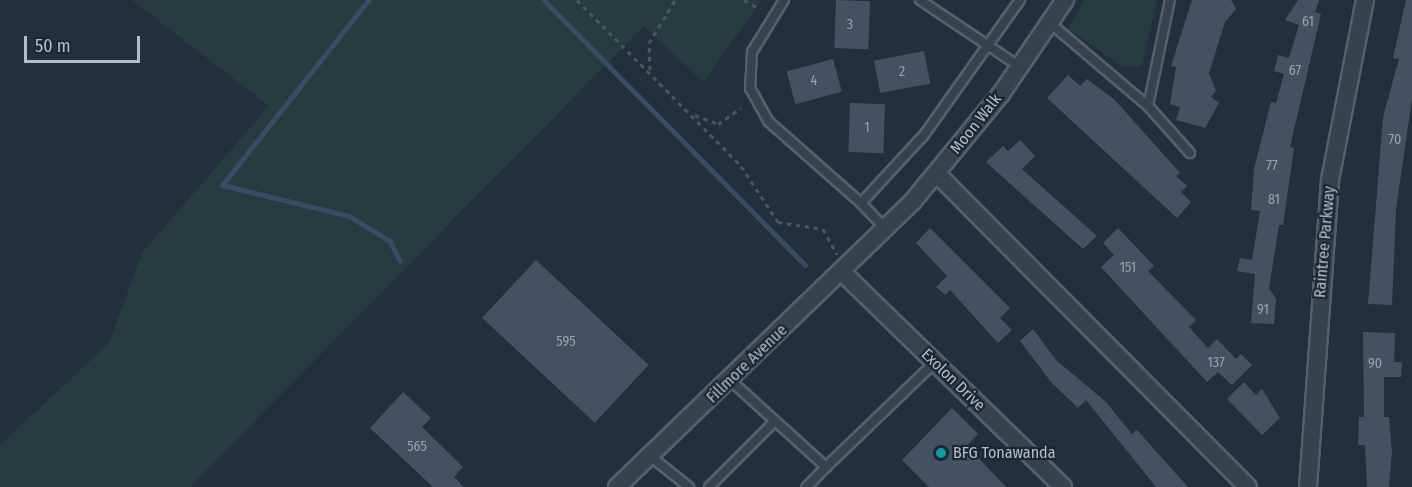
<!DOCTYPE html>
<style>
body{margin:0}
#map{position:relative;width:1412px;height:487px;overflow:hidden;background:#242f3e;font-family:"Fira Sans Condensed",sans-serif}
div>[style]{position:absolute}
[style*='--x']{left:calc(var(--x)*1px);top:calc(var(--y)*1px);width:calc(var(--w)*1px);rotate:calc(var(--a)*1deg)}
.green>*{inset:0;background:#263c3f}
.stream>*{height:4.5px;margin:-2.25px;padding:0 2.25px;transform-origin:2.25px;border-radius:2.25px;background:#394c67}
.building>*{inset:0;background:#455162;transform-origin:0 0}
.path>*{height:3px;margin-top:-1.5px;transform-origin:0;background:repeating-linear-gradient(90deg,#44595c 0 4.5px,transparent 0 9px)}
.roads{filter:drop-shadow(2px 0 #565f6c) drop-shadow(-2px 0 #565f6c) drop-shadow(0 2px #565f6c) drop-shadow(0 -2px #565f6c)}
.service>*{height:8px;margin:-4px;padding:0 4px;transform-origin:4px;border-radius:4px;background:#38414e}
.minor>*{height:16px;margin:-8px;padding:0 8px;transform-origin:8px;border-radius:8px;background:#38414e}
.dots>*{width:16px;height:16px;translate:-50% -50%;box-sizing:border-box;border:3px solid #1d2633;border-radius:50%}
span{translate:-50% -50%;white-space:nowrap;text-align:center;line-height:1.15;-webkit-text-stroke:4.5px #1d2633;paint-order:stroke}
.number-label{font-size:14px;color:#98a1af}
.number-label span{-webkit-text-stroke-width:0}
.street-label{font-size:16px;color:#b4bcc9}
.poi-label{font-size:16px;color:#b4bcc9}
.left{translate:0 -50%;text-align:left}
.scale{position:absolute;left:24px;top:36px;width:116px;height:27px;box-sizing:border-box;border:3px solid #b4bcc9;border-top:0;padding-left:8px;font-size:18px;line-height:21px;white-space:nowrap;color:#b4bcc9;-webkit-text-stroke:4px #1d2633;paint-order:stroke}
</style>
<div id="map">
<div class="green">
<i style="clip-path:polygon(132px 0,762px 0,703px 82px,644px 26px,190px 487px,0 487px,0 445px,109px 343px,142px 253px,269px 106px)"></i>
<i style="clip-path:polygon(1084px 0,1157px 0,1142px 66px,1123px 67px,1068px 29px)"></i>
</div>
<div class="stream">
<i style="--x:369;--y:0;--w:236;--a:128.3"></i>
<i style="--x:223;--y:185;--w:130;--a:13.8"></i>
<i style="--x:349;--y:216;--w:48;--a:31.4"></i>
<i style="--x:390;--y:241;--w:22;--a:63"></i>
<i style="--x:544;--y:0;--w:372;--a:45.4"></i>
</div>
<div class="building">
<i style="left:836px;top:0;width:34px;height:48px;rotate:2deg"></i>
<i style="clip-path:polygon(1192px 0,1231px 0,1236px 9px,1225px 22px,1209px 73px,1216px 91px,1211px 97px,1219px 103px,1205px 128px,1176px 120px,1180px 107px,1170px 104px,1176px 67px,1171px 66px)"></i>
<i style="clip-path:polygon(1298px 0,1319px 0,1315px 12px,1321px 14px,1290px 147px,1294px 148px,1283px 225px,1279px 225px,1269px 288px,1276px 299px,1274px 324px,1251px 323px,1255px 274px,1237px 271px,1240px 258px,1252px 260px,1260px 211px,1251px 210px,1254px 169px,1271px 102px,1276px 103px,1284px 74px,1274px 71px,1278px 55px,1289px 58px,1299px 25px,1285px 20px)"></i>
<i style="clip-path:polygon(1406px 0,1412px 0,1412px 99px,1396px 209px,1392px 305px,1368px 304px,1383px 117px,1399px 59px,1393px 58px)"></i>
<i style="left:924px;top:51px;width:33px;height:51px;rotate:79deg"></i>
<i style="left:833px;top:59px;width:34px;height:48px;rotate:75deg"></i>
<i style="clip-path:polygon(1068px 75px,1080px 86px,1087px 79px,1115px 100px,1180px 173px,1176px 176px,1187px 186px,1181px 192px,1191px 202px,1177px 218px,1047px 98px)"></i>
<i style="left:850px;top:103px;width:35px;height:49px;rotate:2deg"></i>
<i style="clip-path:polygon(1020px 140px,1035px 156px,1022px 169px,1097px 236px,1083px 249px,986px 162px,1003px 146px,1008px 151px)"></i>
<i style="clip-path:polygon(930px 228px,1010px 308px,1000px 318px,1012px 330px,998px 343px,950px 290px,945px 295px,936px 287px,947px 276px,916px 243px)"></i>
<i style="clip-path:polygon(1118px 228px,1154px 266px,1148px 271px,1196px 320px,1189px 327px,1208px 348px,1217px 339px,1236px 359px,1241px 354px,1252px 365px,1232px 385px,1218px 372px,1207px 382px,1101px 267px,1114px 255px,1103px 243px)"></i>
<i style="left:536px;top:260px;width:154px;height:79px;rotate:43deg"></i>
<i style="clip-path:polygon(1033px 329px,1056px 360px,1105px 401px,1132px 434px,1137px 430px,1188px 487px,1156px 487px,1086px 400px,1078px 408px,1051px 382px,1020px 341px)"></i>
<i style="clip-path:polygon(1363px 332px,1395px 333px,1394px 362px,1402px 362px,1401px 377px,1384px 377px,1384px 417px,1389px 417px,1392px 452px,1389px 487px,1367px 487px,1365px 445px,1358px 445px,1359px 417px,1364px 417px)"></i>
<i style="clip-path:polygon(1244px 382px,1256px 395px,1262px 389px,1280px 418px,1262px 435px,1227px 399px)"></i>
<i style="clip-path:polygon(403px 392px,431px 418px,422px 427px,463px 467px,454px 477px,464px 487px,433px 487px,370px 428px)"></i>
<i style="clip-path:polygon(952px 408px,978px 434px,967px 446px,1006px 487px,929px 487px,902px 460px)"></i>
</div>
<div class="path">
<i style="--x:577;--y:0;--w:233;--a:45.3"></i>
<i style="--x:741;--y:166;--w:67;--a:56.5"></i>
<i style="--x:778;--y:222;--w:46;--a:8.8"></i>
<i style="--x:823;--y:229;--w:29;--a:61"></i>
<i style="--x:744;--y:0;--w:18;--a:29"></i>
<i style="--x:650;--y:70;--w:27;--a:-92"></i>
<i style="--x:649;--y:43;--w:50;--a:-58.8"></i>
<i style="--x:695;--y:115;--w:25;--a:21"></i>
<i style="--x:718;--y:124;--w:28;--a:-35"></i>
</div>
<div class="roads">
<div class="service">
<i style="--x:784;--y:0;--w:61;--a:121.6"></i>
<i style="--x:752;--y:52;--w:36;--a:93"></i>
<i style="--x:750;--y:88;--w:38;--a:61"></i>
<i style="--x:768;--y:121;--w:124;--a:41.4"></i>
<i style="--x:920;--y:0;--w:120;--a:33.8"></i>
<i style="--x:1050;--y:23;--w:128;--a:40.3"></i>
<i style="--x:1148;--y:106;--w:63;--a:48.2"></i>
<i style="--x:1148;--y:106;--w:108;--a:-78.3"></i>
<i style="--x:886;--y:229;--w:36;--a:-134"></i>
<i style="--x:861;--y:203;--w:93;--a:-47.2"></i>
<i style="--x:924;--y:135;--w:166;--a:-54.6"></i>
<i style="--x:730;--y:380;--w:130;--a:42.2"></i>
<i style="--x:826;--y:467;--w:28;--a:134"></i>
<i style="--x:650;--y:456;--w:50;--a:38.5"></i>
<i style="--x:826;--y:467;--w:151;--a:-43.9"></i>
<i style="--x:709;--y:487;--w:93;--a:-45"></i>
</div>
<div class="minor">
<i style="--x:937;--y:174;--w:441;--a:45.2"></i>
<i style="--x:843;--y:273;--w:307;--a:44.2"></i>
<i style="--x:617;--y:487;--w:412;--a:-44"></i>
<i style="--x:913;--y:201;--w:139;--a:-50.6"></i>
<i style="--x:1001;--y:94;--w:114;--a:-55.8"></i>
<i style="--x:1308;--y:487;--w:308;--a:-85.9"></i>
<i style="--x:1330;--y:180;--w:183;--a:-79"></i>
</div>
</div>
<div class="dots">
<i style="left:941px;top:453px;background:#0f9aa8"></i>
</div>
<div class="number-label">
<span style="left:1308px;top:22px">61</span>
<span style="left:850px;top:25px">3</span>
<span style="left:1295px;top:71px">67</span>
<span style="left:902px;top:72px">2</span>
<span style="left:814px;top:81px">4</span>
<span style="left:867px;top:128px">1</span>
<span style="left:1395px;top:140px">70</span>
<span style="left:1272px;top:166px">77</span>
<span style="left:1274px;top:200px">81</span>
<span style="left:1128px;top:268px">151</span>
<span style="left:1263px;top:310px">91</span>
<span style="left:566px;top:342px">595</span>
<span style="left:1216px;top:363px">137</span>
<span style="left:1375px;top:364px">90</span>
<span style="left:417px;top:447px">565</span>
</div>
<div class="street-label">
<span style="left:976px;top:124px;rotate:-52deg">Moon Walk</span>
<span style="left:1325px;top:242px;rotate:-85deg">Raintree Parkway</span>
<span style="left:747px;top:364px;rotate:-44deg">Fillmore Avenue</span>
<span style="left:953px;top:380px;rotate:44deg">Exolon Drive</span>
</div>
<div class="poi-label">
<span class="left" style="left:953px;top:453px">BFG Tonawanda</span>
</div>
<div class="scale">50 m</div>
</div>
